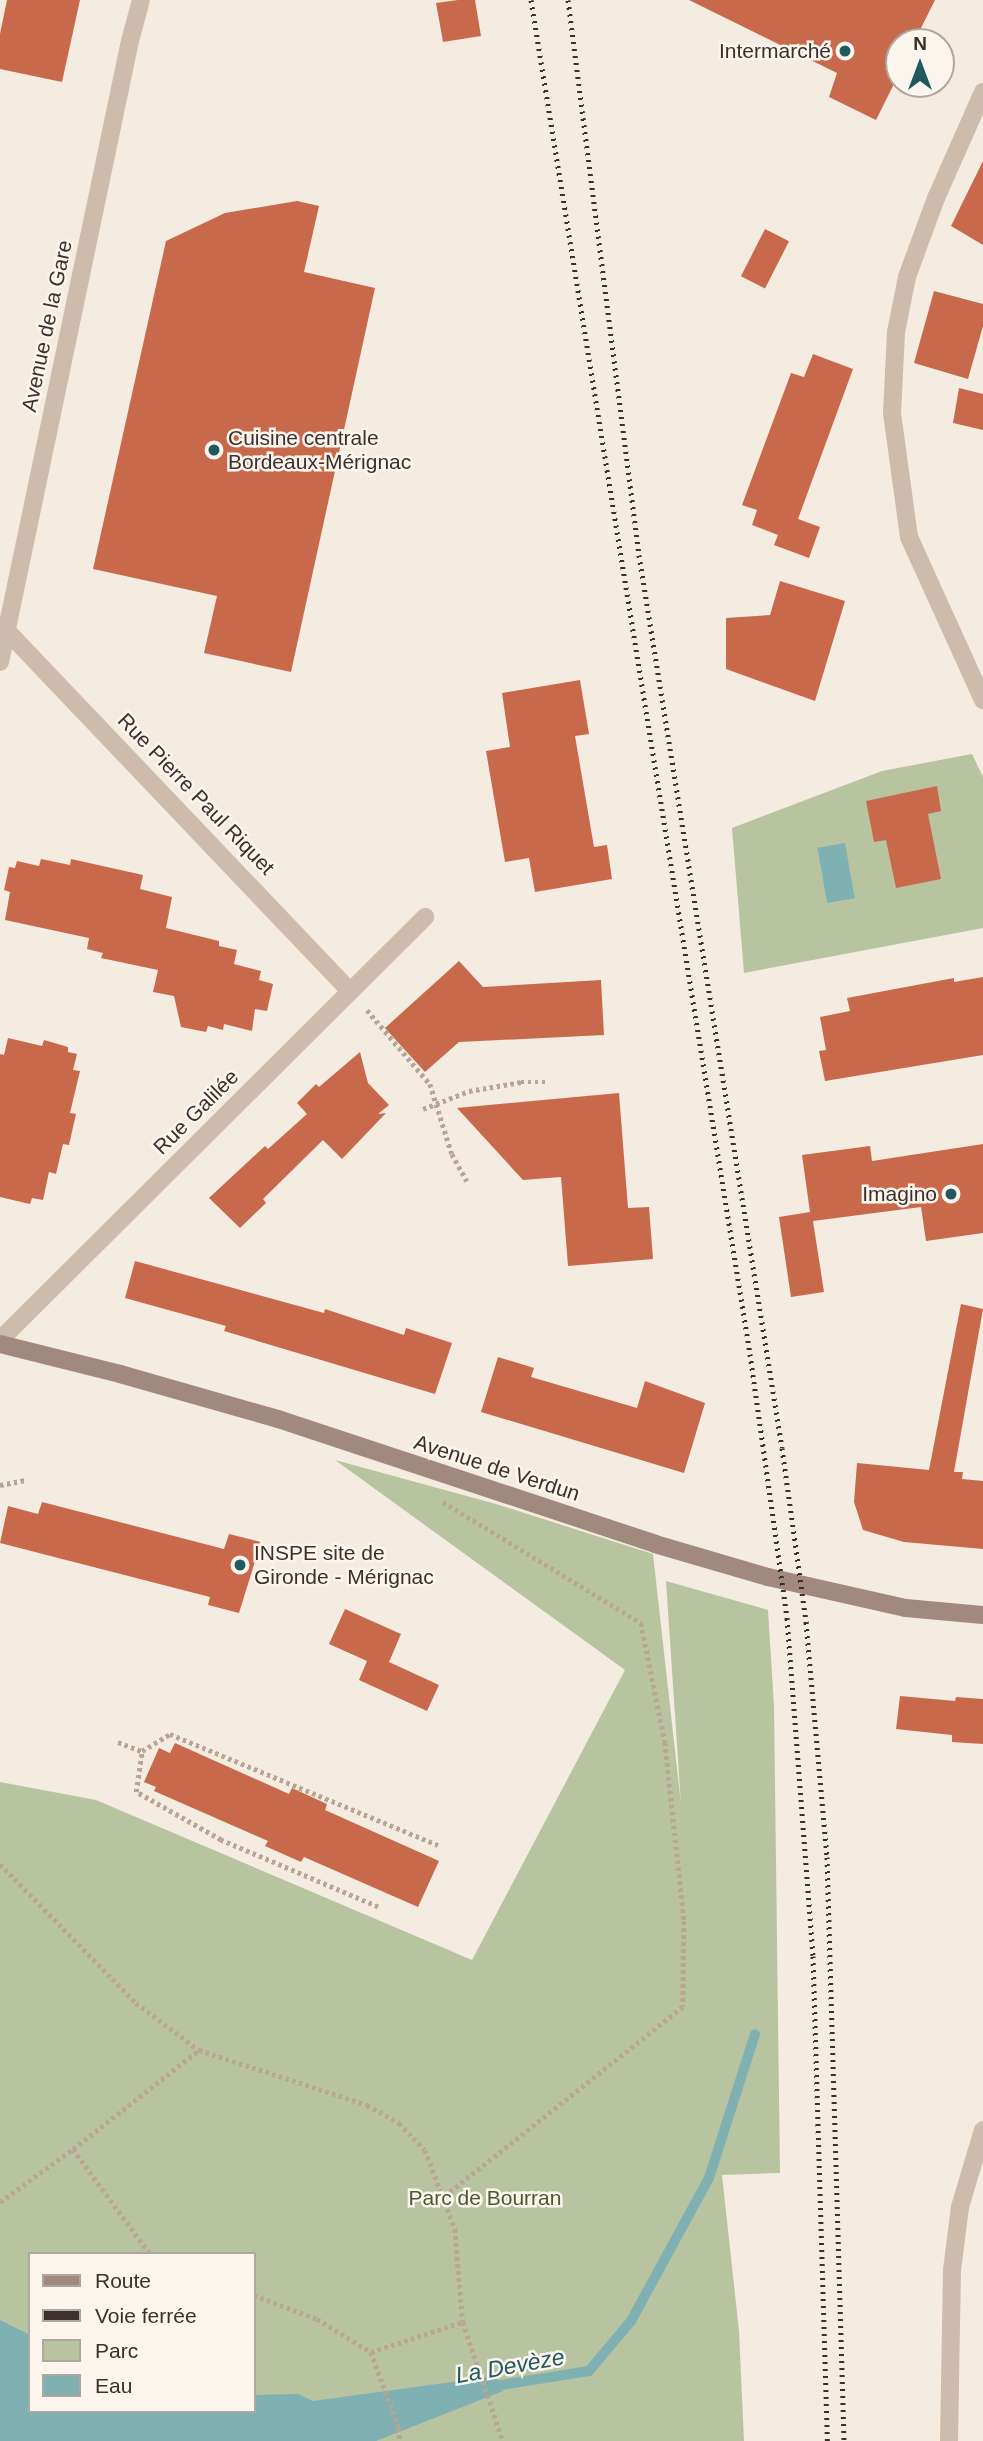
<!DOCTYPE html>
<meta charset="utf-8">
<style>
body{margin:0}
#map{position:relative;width:983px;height:2441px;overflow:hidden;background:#f4ebe1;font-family:Arial,sans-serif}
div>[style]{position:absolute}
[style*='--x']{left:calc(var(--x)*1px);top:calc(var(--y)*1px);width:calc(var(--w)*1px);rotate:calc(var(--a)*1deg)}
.green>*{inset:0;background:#b8c4a0}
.water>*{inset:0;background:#7fb0b2;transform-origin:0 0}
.stream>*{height:10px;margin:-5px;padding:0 5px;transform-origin:5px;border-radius:5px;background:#7fb0b2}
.building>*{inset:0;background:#c8694b;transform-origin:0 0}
.path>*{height:4.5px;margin-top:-2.25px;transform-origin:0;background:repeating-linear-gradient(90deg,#b9a596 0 3.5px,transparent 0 7px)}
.minor>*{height:18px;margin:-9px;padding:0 9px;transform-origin:9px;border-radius:9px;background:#cdbbac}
.tertiary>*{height:18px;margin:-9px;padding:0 9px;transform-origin:9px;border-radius:9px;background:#cdbbac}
.secondary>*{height:18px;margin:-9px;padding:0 9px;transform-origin:9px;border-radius:9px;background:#a18a7d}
.rail>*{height:5px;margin-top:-2.5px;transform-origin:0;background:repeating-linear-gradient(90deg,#3b302b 0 2px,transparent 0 7px)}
.dots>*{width:19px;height:19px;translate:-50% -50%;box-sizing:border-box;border:4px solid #fbf5ee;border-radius:50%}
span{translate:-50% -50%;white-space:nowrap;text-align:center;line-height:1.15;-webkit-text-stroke:5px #fbf5ee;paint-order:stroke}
.poi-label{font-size:21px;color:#3b302b}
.right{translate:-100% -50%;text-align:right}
.left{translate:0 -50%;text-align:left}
.street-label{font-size:21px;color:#3b302b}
.park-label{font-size:21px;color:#4a5a2e}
.water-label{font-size:23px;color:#1f5a5e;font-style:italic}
.legend{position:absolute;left:28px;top:2252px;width:228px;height:161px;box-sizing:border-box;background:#fbf5ee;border:2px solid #aea6a0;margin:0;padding:9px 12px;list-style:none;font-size:21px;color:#3b302b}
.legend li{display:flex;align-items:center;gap:14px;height:35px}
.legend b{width:35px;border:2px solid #aea6a0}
.north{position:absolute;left:885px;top:28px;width:70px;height:70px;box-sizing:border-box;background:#fbf5ee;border:2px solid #aea6a0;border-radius:50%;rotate:0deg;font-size:19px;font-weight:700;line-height:28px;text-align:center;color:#3b302b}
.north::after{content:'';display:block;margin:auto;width:24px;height:32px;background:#1f5a5e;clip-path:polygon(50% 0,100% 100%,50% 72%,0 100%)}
</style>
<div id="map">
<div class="green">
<i style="clip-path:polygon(972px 754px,983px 777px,983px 928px,744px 973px,732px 828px,882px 771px)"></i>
<i style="clip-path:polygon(evenodd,335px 1460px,496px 1504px,653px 1554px,681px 1804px,666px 1581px,768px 1610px,774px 1706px,780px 2173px,722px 2175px,739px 2331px,744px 2441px,0 2441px,0 1782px,96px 1800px,472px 1960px,625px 1670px,335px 1460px,30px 2254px,254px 2254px,254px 2411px,30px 2411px,30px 2254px)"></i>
</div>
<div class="water">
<i style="left:845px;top:843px;width:56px;height:28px;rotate:80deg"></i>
<i style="clip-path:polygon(0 2320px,30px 2335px,30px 2411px,254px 2411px,254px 2395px,298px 2394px,313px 2401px,496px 2376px,503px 2391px,376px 2441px,0 2441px)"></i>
</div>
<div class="stream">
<i style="--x:488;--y:2387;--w:102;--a:-9"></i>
<i style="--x:589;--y:2371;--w:65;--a:-50"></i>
<i style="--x:631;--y:2321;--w:163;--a:-61.4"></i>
<i style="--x:709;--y:2178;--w:151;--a:-72.3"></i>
</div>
<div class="building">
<i style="clip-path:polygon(7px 0,80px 0,62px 82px,0 69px,0 34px)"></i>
<i style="clip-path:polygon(458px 0,475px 0,481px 36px,443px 42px,436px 3px)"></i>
<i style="clip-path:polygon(689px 0,935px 0,914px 42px,899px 42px,899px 74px,876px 120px,829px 97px,837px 73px)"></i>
<i style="clip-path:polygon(983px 161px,983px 245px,951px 226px)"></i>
<i style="clip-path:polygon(297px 201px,319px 206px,304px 272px,375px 288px,291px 672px,204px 653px,217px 596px,93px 569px,166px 241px,225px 213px)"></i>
<i style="left:765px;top:229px;width:27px;height:53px;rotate:27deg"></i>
<i style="clip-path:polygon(934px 291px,983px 304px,983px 326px,968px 379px,914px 363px)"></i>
<i style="clip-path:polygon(813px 354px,853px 369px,798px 519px,820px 527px,809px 558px,774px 545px,778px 535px,752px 525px,757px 510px,742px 505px,791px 373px,804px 377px)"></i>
<i style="clip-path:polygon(959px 388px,983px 394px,983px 430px,953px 423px)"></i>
<i style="clip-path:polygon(780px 581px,845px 601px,815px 701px,726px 669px,726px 618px,770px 615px)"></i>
<i style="clip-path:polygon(580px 680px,589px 734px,575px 736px,594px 847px,607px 845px,612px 879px,535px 892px,529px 858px,505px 862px,486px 751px,510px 747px,502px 693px)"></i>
<i style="clip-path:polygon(937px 786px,941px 811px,928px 814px,941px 879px,896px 888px,886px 840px,874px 842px,866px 801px)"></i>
<i style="clip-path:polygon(41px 859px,70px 865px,71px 859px,143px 875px,140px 889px,172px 897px,166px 928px,219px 941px,219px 946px,237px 950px,234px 964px,261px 971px,259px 980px,273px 984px,267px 1011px,255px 1009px,252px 1031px,224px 1024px,223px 1030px,208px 1026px,206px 1032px,181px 1027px,174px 996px,153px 992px,158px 970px,101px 958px,103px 953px,87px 949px,89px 938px,5px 920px,10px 892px,4px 890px,9px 867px,15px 868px,17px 861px,39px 866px)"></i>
<i style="clip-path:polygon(459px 961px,483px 987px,601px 980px,604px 1035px,459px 1042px,425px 1072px,385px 1028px)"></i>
<i style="clip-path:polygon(983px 977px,983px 1055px,825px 1081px,819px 1051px,826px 1050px,820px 1017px,850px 1011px,847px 998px,954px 978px,954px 982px)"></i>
<i style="clip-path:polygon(8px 1038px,42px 1046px,44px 1040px,68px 1047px,68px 1052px,77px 1054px,73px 1070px,80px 1071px,70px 1113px,76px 1114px,69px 1145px,63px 1144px,56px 1174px,49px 1172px,43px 1200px,32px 1198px,30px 1204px,0 1197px,0 1054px,4px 1055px)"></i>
<i style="clip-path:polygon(360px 1052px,368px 1083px,389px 1105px,378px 1114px,386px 1113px,342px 1159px,323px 1140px,263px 1199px,266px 1203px,240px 1228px,209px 1198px,265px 1146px,268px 1149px,307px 1114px,297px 1103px,316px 1084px,319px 1087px)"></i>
<i style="clip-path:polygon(619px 1093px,628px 1208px,649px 1207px,653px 1259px,568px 1266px,561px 1177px,523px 1180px,457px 1108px)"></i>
<i style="clip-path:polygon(983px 1144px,983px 1233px,926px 1241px,921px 1207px,813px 1221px,824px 1292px,791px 1297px,779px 1217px,810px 1212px,802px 1155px,870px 1146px,872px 1161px)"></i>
<i style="clip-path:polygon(135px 1261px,324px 1313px,325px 1309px,404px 1335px,406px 1328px,452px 1343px,435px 1394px,224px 1331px,226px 1326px,125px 1298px)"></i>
<i style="clip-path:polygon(961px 1304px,983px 1309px,954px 1472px,963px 1472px,962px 1479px,983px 1481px,983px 1549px,904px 1542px,863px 1530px,854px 1502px,857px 1463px,929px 1470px)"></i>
<i style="clip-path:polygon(498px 1357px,534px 1368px,531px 1377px,637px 1408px,645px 1381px,705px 1403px,684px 1473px,481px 1412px)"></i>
<i style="clip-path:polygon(42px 1502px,224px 1549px,229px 1534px,261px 1542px,239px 1613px,208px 1605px,210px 1597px,0 1543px,8px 1506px,38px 1514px)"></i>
<i style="clip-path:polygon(345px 1609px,401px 1634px,389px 1662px,439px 1685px,427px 1711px,359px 1680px,367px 1661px,329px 1644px)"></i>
<i style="clip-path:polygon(900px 1696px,955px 1701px,956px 1697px,983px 1699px,983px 1744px,952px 1742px,952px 1735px,896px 1729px)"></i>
<i style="clip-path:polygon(175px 1743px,289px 1794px,292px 1788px,327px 1804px,325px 1810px,439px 1861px,418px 1907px,304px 1857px,301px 1862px,265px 1846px,268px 1841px,154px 1791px,156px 1787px,144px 1782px,159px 1748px,170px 1753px)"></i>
</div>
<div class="path">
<i style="--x:367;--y:1010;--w:97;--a:49.6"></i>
<i style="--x:430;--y:1084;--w:73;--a:72.6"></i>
<i style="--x:452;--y:1154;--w:31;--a:61"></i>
<i style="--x:423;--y:1109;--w:49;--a:-21.4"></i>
<i style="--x:469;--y:1091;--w:53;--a:-9.8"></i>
<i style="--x:521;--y:1082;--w:24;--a:0"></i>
<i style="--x:0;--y:1485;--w:26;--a:-11"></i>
<i style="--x:443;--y:1502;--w:232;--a:31.4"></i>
<i style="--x:641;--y:1623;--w:121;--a:78.6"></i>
<i style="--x:665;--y:1742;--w:180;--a:83.9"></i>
<i style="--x:684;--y:1921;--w:86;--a:90.7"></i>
<i style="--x:683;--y:2007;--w:304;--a:141.5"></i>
<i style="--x:118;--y:1742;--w:26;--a:21"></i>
<i style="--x:0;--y:1864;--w:194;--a:45.6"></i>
<i style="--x:136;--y:2003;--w:79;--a:36.7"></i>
<i style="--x:199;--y:2050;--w:177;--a:18.1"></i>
<i style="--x:367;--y:2105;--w:37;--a:29"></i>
<i style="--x:399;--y:2123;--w:37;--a:46"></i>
<i style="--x:425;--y:2150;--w:85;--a:69.2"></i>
<i style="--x:455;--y:2229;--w:93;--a:85.1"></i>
<i style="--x:463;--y:2322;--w:126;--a:71.4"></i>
<i style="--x:378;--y:1907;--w:171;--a:-156.9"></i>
<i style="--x:221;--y:1840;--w:98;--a:-150.5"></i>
<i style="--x:136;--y:1792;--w:41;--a:-81.7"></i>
<i style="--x:142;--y:1751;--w:33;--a:-31"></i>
<i style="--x:170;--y:1734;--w:290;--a:22.5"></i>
<i style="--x:73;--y:2149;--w:160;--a:-38.2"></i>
<i style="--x:0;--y:2202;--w:90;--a:-36"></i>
<i style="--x:73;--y:2149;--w:130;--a:53.7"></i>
<i style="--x:254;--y:2295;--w:67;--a:20.9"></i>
<i style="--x:317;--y:2319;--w:63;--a:31.4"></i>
<i style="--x:371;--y:2352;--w:81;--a:69.8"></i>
<i style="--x:399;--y:2428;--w:13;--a:86"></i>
<i style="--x:371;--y:2352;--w:97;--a:-18.1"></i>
</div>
<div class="minor">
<i style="--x:7;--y:631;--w:497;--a:46.4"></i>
<i style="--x:0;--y:662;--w:634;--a:-78.18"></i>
<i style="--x:130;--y:41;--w:42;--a:-75"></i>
<i style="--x:0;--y:1340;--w:600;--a:-44.86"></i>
</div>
<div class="tertiary">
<i style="--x:983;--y:92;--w:116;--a:113.9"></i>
<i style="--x:936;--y:198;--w:84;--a:110.2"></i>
<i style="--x:907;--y:277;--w:56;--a:101.3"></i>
<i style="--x:896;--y:332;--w:81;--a:92.8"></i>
<i style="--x:892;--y:413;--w:125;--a:82.2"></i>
<i style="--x:909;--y:537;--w:179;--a:65.6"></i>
<i style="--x:949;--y:2441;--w:171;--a:-89"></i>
<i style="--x:952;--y:2270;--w:64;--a:-82.8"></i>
<i style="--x:960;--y:2207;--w:80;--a:-73.4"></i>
</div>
<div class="secondary">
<i style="--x:0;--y:1344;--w:124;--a:14"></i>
<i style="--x:120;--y:1374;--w:164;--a:15.9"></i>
<i style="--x:278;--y:1419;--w:397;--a:18.3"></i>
<i style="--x:655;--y:1544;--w:118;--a:16.3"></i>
<i style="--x:768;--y:1577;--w:141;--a:12.7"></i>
<i style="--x:906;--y:1608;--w:77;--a:5.2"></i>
</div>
<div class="rail">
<i style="--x:531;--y:0;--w:1372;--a:80.81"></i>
<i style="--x:750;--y:1354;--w:267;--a:82"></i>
<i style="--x:787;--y:1618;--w:339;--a:85.6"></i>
<i style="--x:813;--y:1956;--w:485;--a:88.3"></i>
<i style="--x:568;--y:0;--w:560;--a:82.71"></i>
<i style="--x:639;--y:555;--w:904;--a:80.9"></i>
<i style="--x:782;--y:1448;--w:176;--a:82.1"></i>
<i style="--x:806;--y:1622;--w:236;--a:84.9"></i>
<i style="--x:827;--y:1857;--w:584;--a:88.33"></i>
</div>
<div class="dots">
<i style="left:845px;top:51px;background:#1f5a5e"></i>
<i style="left:214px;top:450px;background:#1f5a5e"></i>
<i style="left:951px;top:1194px;background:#1f5a5e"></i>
<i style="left:240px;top:1565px;background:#1f5a5e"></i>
</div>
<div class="poi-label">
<span class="right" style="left:831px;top:51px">Intermarché</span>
<span class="left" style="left:228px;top:450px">Cuisine centrale<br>Bordeaux-Mérignac</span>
<span class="right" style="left:937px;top:1194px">Imagino</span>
<span class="left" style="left:254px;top:1565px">INSPE site de<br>Gironde - Mérignac</span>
</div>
<div class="street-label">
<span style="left:47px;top:326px;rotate:-78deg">Avenue de la Gare</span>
<span style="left:196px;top:794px;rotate:46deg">Rue Pierre Paul Riquet</span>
<span style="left:196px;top:1112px;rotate:-45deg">Rue Galilée</span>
<span style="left:497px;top:1468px;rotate:18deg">Avenue de Verdun</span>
</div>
<div class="park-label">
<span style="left:485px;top:2198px">Parc de Bourran</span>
</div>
<div class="water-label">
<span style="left:510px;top:2366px;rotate:-10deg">La Devèze</span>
</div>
<ul class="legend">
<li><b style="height:9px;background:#a18a7d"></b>Route</li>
<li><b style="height:9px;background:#3b302b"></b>Voie ferrée</li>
<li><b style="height:19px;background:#b8c4a0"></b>Parc</li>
<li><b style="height:19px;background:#7fb0b2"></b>Eau</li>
</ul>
<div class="north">N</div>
</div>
